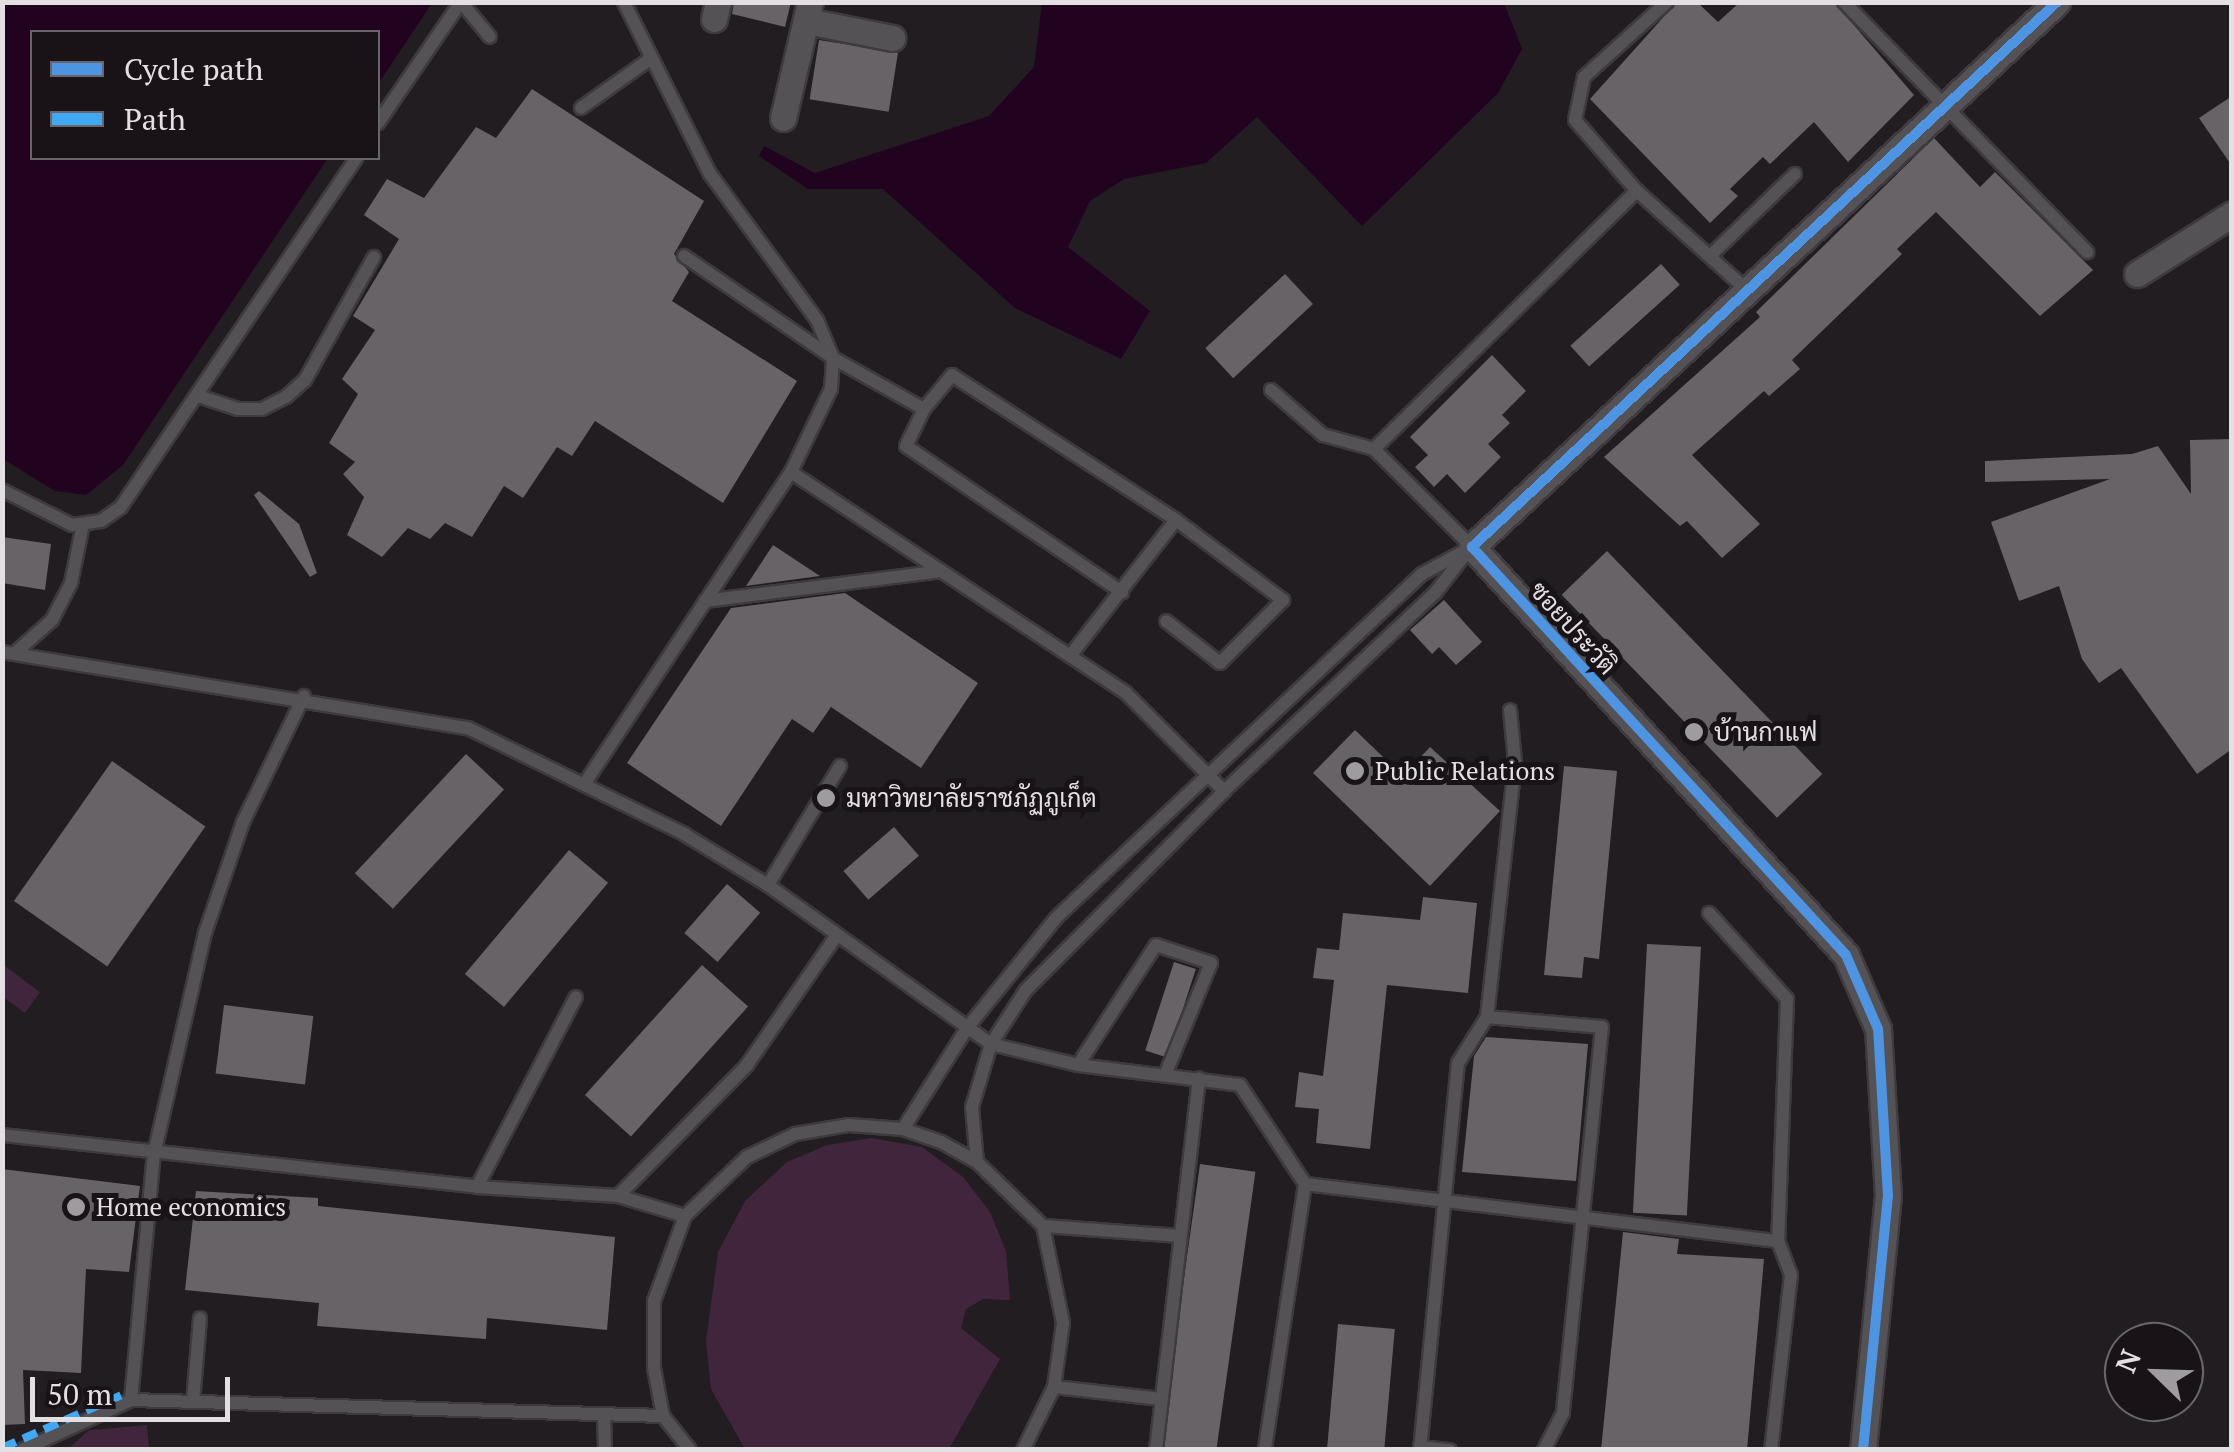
<!DOCTYPE html>
<meta charset="utf-8">
<style>
body{margin:0}
#map{position:relative;width:2234px;height:1452px;overflow:hidden;background:#211d20;font-family:"PT Serif",Sarabun,serif}
div>[style]{position:absolute}
[style*='--x']{left:calc(var(--x)*1px);top:calc(var(--y)*1px);width:calc(var(--w)*1px);rotate:calc(var(--a)*1deg)}
.green>*{inset:0;background:#40253d}
.water>*{inset:0;background:#210320}
.building>*{inset:0;background:#676366;transform-origin:0 0}
.roads{filter:drop-shadow(2px 0 #3e3a3d) drop-shadow(-2px 0 #3e3a3d) drop-shadow(0 2px #3e3a3d) drop-shadow(0 -2px #3e3a3d)}
.service>*{height:12px;margin:-6px;padding:0 6px;transform-origin:6px;border-radius:6px;background:#545254}
.minor>*{height:25px;margin:-12.5px;padding:0 12.5px;transform-origin:12.5px;border-radius:12.5px;background:#545254}
.quiet>*{height:8px;margin-top:-4px;transform-origin:0;background:repeating-linear-gradient(90deg,#3fa9f5 0 15px,transparent 0 23px)}
.cycleway>*{height:10px;margin:-5px;padding:0 5px;transform-origin:5px;border-radius:5px;background:#4d94e3}
.dots>*{width:28px;height:28px;translate:-50% -50%;box-sizing:border-box;border:5px solid #191318;border-radius:50%}
span{translate:-50% -50%;white-space:nowrap;text-align:center;line-height:1.15;-webkit-text-stroke:10px #191318;paint-order:stroke}
.street-label{font-size:25px;color:#e4dfe3}
.poi-label{font-size:25px;color:#e4dfe3}
.left{translate:0 -50%;text-align:left}
.frame{position:absolute;inset:0;border:5px solid #e4dfe3;pointer-events:none}
.legend{position:absolute;left:30px;top:30px;width:350px;height:130px;box-sizing:border-box;background:#191318;border:2px solid #6a6569;margin:0;padding:12px 18px;list-style:none;font-size:30px;color:#e4dfe3}
.legend li{display:flex;align-items:center;gap:20px;height:50px}
.legend b{width:50px;border:2px solid #6a6569}
.north{position:absolute;left:2104px;top:1322px;width:100px;height:100px;box-sizing:border-box;background:#191318;border:2px solid #6a6569;border-radius:50%;rotate:293deg;font-size:28px;font-weight:700;line-height:40px;text-align:center;color:#e4dfe3}
.north::after{content:'';display:block;margin:auto;width:35px;height:45px;background:#a09b9f;clip-path:polygon(50% 0,100% 100%,50% 72%,0 100%)}
.scale{position:absolute;left:30px;top:1377px;width:200px;height:45px;box-sizing:border-box;border:5px solid #e4dfe3;border-top:0;padding-left:12px;font-size:30px;line-height:35px;white-space:nowrap;color:#e4dfe3;-webkit-text-stroke:8px #191318;paint-order:stroke}
</style>
<div id="map">
<div class="green">
<i style="clip-path:polygon(2px 964px,40px 992px,25px 1013px,3px 997px)"></i>
<i style="clip-path:polygon(871px 1138px,922px 1147px,963px 1177px,990px 1212px,1006px 1251px,1010px 1300px,983px 1299px,966px 1309px,961px 1328px,1000px 1359px,949px 1449px,745px 1449px,711px 1389px,706px 1341px,718px 1252px,745px 1201px,787px 1162px,827px 1145px)"></i>
<i style="clip-path:polygon(147px 1425px,149px 1449px,68px 1449px,89px 1430px)"></i>
</div>
<div class="water">
<i style="clip-path:polygon(2px 3px,432px 3px,378px 84px,378px 32px,32px 32px,32px 158px,328px 158px,123px 465px,86px 495px,55px 491px,3px 459px)"></i>
<i style="clip-path:polygon(1042px 3px,1504px 3px,1522px 49px,1498px 93px,1362px 226px,1257px 117px,1206px 163px,1124px 179px,1090px 201px,1068px 247px,1150px 311px,1121px 359px,1015px 308px,883px 189px,808px 189px,759px 156px,764px 146px,815px 173px,989px 116px,1034px 67px)"></i>
</div>
<div class="building">
<i style="clip-path:polygon(734px 2px,791px 2px,785px 27px,732px 14px)"></i>
<i style="clip-path:polygon(1677px 2px,1697px 2px,1718px 22px,1740px 2px,1834px 2px,1914px 95px,1848px 162px,1814px 122px,1770px 164px,1763px 157px,1730px 189px,1738px 196px,1710px 223px,1590px 99px)"></i>
<i style="left:819px;top:40px;width:80px;height:60px;rotate:9deg"></i>
<i style="clip-path:polygon(532px 89px,704px 201px,674px 254px,689px 272px,672px 301px,797px 381px,723px 503px,595px 421px,572px 456px,557px 447px,523px 498px,504px 486px,472px 537px,445px 523px,430px 539px,408px 528px,382px 557px,347px 535px,364px 497px,343px 474px,355px 462px,329px 443px,358px 394px,342px 379px,375px 330px,353px 316px,399px 239px,364px 215px,387px 179px,424px 198px,476px 127px,496px 138px)"></i>
<i style="clip-path:polygon(2232px 96px,2232px 166px,2199px 118px)"></i>
<i style="clip-path:polygon(1934px 138px,1980px 187px,1995px 172px,2093px 270px,2040px 316px,1936px 212px,1897px 249px,1902px 254px,1792px 360px,1800px 369px,1769px 396px,1764px 391px,1692px 455px,1760px 524px,1722px 558px,1687px 521px,1680px 526px,1604px 457px,1760px 317px,1756px 312px)"></i>
<i style="left:1661px;top:264px;width:28px;height:122px;rotate:48deg"></i>
<i style="left:1285px;top:274px;width:41px;height:109px;rotate:47deg"></i>
<i style="clip-path:polygon(1492px 355px,1526px 391px,1502px 415px,1510px 423px,1488px 444px,1501px 457px,1465px 493px,1447px 474px,1434px 487px,1415px 467px,1428px 455px,1410px 437px)"></i>
<i style="clip-path:polygon(2232px 439px,2232px 749px,2197px 774px,2121px 668px,2099px 683px,2082px 659px,2059px 586px,2019px 601px,1991px 522px,2110px 479px,1985px 482px,1985px 461px,2132px 454px,2158px 446px,2191px 494px,2190px 440px)"></i>
<i style="clip-path:polygon(259px 491px,299px 524px,317px 573px,310px 577px,254px 495px)"></i>
<i style="clip-path:polygon(2px 537px,51px 544px,45px 590px,2px 583px)"></i>
<i style="clip-path:polygon(773px 545px,820px 576px,746px 586px)"></i>
<i style="left:1607px;top:551px;width:310px;height:63px;rotate:46deg"></i>
<i style="clip-path:polygon(845px 593px,978px 683px,921px 768px,831px 707px,813px 733px,792px 719px,721px 826px,627px 763px,731px 608px)"></i>
<i style="clip-path:polygon(1444px 600px,1482px 642px,1456px 665px,1439px 647px,1432px 654px,1410px 630px)"></i>
<i style="clip-path:polygon(1355px 730px,1403px 776px,1430px 747px,1500px 811px,1430px 886px,1313px 773px)"></i>
<i style="left:466px;top:754px;width:52px;height:163px;rotate:43deg"></i>
<i style="left:112px;top:761px;width:114px;height:171px;rotate:35deg"></i>
<i style="clip-path:polygon(1564px 766px,1617px 771px,1599px 959px,1584px 957px,1582px 978px,1544px 975px)"></i>
<i style="left:894px;top:827px;width:38px;height:67px;rotate:49deg"></i>
<i style="left:569px;top:850px;width:51px;height:162px;rotate:40deg"></i>
<i style="left:727px;top:884px;width:44px;height:65px;rotate:41deg"></i>
<i style="clip-path:polygon(1423px 897px,1477px 903px,1468px 993px,1387px 985px,1370px 1149px,1316px 1143px,1319px 1109px,1295px 1107px,1299px 1072px,1323px 1076px,1334px 980px,1313px 978px,1317px 948px,1339px 950px,1343px 913px,1420px 920px)"></i>
<i style="left:1647px;top:944px;width:54px;height:269px;rotate:3deg"></i>
<i style="left:1174px;top:962px;width:23px;height:93px;rotate:18deg"></i>
<i style="left:702px;top:965px;width:62px;height:175px;rotate:42deg"></i>
<i style="left:224px;top:1005px;width:90px;height:69px;rotate:7deg"></i>
<i style="clip-path:polygon(1486px 1037px,1588px 1044px,1576px 1181px,1462px 1172px,1474px 1056px)"></i>
<i style="left:1200px;top:1164px;width:56px;height:288px;rotate:8deg"></i>
<i style="clip-path:polygon(2px 1169px,140px 1186px,129px 1272px,86px 1269px,81px 1373px,23px 1370px,25px 1424px,2px 1425px)"></i>
<i style="clip-path:polygon(196px 1191px,318px 1198px,318px 1206px,615px 1237px,607px 1330px,487px 1318px,486px 1339px,317px 1326px,319px 1303px,185px 1290px)"></i>
<i style="clip-path:polygon(1623px 1232px,1679px 1239px,1677px 1254px,1764px 1259px,1747px 1450px,1601px 1450px)"></i>
<i style="left:1338px;top:1324px;width:57px;height:127px;rotate:5deg"></i>
</div>
<div class="roads">
<div class="service">
<i style="--x:461;--y:2;--w:45;--a:50.4"></i>
<i style="--x:1667;--y:2;--w:112;--a:137.9"></i>
<i style="--x:1584;--y:77;--w:44;--a:101.8"></i>
<i style="--x:1575;--y:120;--w:94;--a:48.9"></i>
<i style="--x:1637;--y:191;--w:149;--a:42"></i>
<i style="--x:1844;--y:2;--w:349;--a:45.8"></i>
<i style="--x:581;--y:108;--w:85;--a:-35.4"></i>
<i style="--x:378;--y:123;--w:147;--a:-55.6"></i>
<i style="--x:684;--y:256;--w:181;--a:34.4"></i>
<i style="--x:833;--y:358;--w:104;--a:29.3"></i>
<i style="--x:924;--y:409;--w:44;--a:-50.5"></i>
<i style="--x:952;--y:375;--w:267;--a:32.9"></i>
<i style="--x:1176;--y:520;--w:134;--a:36.8"></i>
<i style="--x:1283;--y:600;--w:89;--a:135"></i>
<i style="--x:1220;--y:663;--w:68;--a:-142.1"></i>
<i style="--x:1710;--y:256;--w:118;--a:-44"></i>
<i style="--x:1271;--y:390;--w:69;--a:40.9"></i>
<i style="--x:1323;--y:435;--w:53;--a:15.4"></i>
<i style="--x:1374;--y:449;--w:139;--a:45"></i>
<i style="--x:198;--y:396;--w:42;--a:18"></i>
<i style="--x:238;--y:409;--w:24;--a:0"></i>
<i style="--x:262;--y:409;--w:27;--a:-27"></i>
<i style="--x:286;--y:397;--w:25;--a:-42"></i>
<i style="--x:305;--y:380;--w:141;--a:-60.7"></i>
<i style="--x:924;--y:409;--w:41;--a:115.9"></i>
<i style="--x:906;--y:446;--w:261;--a:34.1"></i>
<i style="--x:1374;--y:449;--w:368;--a:-44.5"></i>
<i style="--x:791;--y:472;--w:401;--a:33.4"></i>
<i style="--x:1126;--y:693;--w:139;--a:45"></i>
<i style="--x:2;--y:490;--w:78;--a:26.6"></i>
<i style="--x:72;--y:525;--w:29;--a:-8"></i>
<i style="--x:101;--y:521;--w:24;--a:-35"></i>
<i style="--x:121;--y:507;--w:421;--a:-56"></i>
<i style="--x:705;--y:601;--w:238;--a:-7.2"></i>
<i style="--x:2;--y:652;--w:472;--a:9.3"></i>
<i style="--x:468;--y:728;--w:241;--a:26.1"></i>
<i style="--x:684;--y:834;--w:98;--a:31.3"></i>
<i style="--x:768;--y:885;--w:274;--a:35.5"></i>
<i style="--x:991;--y:1044;--w:89;--a:13.6"></i>
<i style="--x:1078;--y:1065;--w:163;--a:7"></i>
<i style="--x:1240;--y:1085;--w:118;--a:56.7"></i>
<i style="--x:1305;--y:1184;--w:269;--a:98.6"></i>
<i style="--x:15;--y:653;--w:50;--a:-41.7"></i>
<i style="--x:52;--y:620;--w:42;--a:-62.8"></i>
<i style="--x:71;--y:583;--w:60;--a:-78.5"></i>
<i style="--x:1070;--y:656;--w:172;--a:-52.1"></i>
<i style="--x:585;--y:783;--w:373;--a:-56.5"></i>
<i style="--x:791;--y:472;--w:92;--a:-64.3"></i>
<i style="--x:831;--y:389;--w:31;--a:-86"></i>
<i style="--x:833;--y:358;--w:41;--a:-112.8"></i>
<i style="--x:817;--y:320;--w:181;--a:-126.2"></i>
<i style="--x:710;--y:174;--w:192;--a:-116.6"></i>
<i style="--x:768;--y:885;--w:139;--a:-58.8"></i>
<i style="--x:1709;--y:913;--w:116;--a:47.8"></i>
<i style="--x:1787;--y:999;--w:242;--a:92.1"></i>
<i style="--x:1778;--y:1241;--w:36;--a:69"></i>
<i style="--x:1791;--y:1275;--w:176;--a:96.5"></i>
<i style="--x:1487;--y:1017;--w:257;--a:-83.7"></i>
<i style="--x:1515;--y:762;--w:52;--a:-95.5"></i>
<i style="--x:1078;--y:1065;--w:143;--a:-57"></i>
<i style="--x:1156;--y:945;--w:58;--a:18.1"></i>
<i style="--x:1211;--y:963;--w:121;--a:112.3"></i>
<i style="--x:903;--y:1129;--w:120;--a:-57.6"></i>
<i style="--x:967;--y:1028;--w:141;--a:-51"></i>
<i style="--x:1056;--y:918;--w:502;--a:-43.23"></i>
<i style="--x:1422;--y:574;--w:57;--a:-28.4"></i>
<i style="--x:2;--y:1135;--w:478;--a:6.2"></i>
<i style="--x:477;--y:1187;--w:141;--a:3.7"></i>
<i style="--x:618;--y:1196;--w:70;--a:16.6"></i>
<i style="--x:977;--y:1162;--w:55;--a:-95.2"></i>
<i style="--x:972;--y:1107;--w:66;--a:-73.2"></i>
<i style="--x:991;--y:1044;--w:64;--a:-57.1"></i>
<i style="--x:1026;--y:990;--w:281;--a:-45.1"></i>
<i style="--x:1224;--y:791;--w:289;--a:-43.2"></i>
<i style="--x:1435;--y:593;--w:52;--a:-52"></i>
<i style="--x:1305;--y:1184;--w:476;--a:6.9"></i>
<i style="--x:477;--y:1187;--w:214;--a:-62.5"></i>
<i style="--x:618;--y:1196;--w:184;--a:-45.4"></i>
<i style="--x:747;--y:1065;--w:158;--a:-55.3"></i>
<i style="--x:1043;--y:1226;--w:135;--a:4.2"></i>
<i style="--x:1054;--y:1387;--w:108;--a:6.4"></i>
<i style="--x:131;--y:1400;--w:247;--a:-84.7"></i>
<i style="--x:154;--y:1154;--w:227;--a:-77"></i>
<i style="--x:205;--y:933;--w:117;--a:-71.1"></i>
<i style="--x:243;--y:822;--w:140;--a:-64.2"></i>
<i style="--x:193;--y:1402;--w:84;--a:-85.2"></i>
<i style="--x:604;--y:1418;--w:32;--a:88"></i>
<i style="--x:1420;--y:1447;--w:30;--a:6"></i>
<i style="--x:22;--y:1450;--w:120;--a:-24.6"></i>
<i style="--x:131;--y:1400;--w:532;--a:1.72"></i>
<i style="--x:690;--y:1450;--w:43;--a:-128.5"></i>
<i style="--x:663;--y:1416;--w:49;--a:-100.6"></i>
<i style="--x:654;--y:1368;--w:67;--a:-90"></i>
<i style="--x:654;--y:1301;--w:90;--a:-70"></i>
<i style="--x:685;--y:1216;--w:86;--a:-43.6"></i>
<i style="--x:747;--y:1157;--w:53;--a:-25.6"></i>
<i style="--x:795;--y:1134;--w:55;--a:-9.5"></i>
<i style="--x:849;--y:1125;--w:54;--a:4.2"></i>
<i style="--x:903;--y:1129;--w:40;--a:18.9"></i>
<i style="--x:941;--y:1142;--w:41;--a:29.1"></i>
<i style="--x:977;--y:1162;--w:92;--a:44.1"></i>
<i style="--x:1043;--y:1226;--w:99;--a:78.3"></i>
<i style="--x:1063;--y:1323;--w:65;--a:98"></i>
<i style="--x:1054;--y:1387;--w:70;--a:116.2"></i>
<i style="--x:1156;--y:1450;--w:374;--a:-83.4"></i>
<i style="--x:1420;--y:1450;--w:389;--a:-84.4"></i>
<i style="--x:1458;--y:1063;--w:54;--a:-57.8"></i>
<i style="--x:1487;--y:1017;--w:115;--a:5"></i>
<i style="--x:1602;--y:1027;--w:388;--a:95.8"></i>
<i style="--x:1563;--y:1413;--w:42;--a:117.2"></i>
</div>
<div class="minor">
<i style="--x:714;--y:19;--w:17;--a:-77"></i>
<i style="--x:807;--y:21;--w:87;--a:11.3"></i>
<i style="--x:783;--y:118;--w:119;--a:-76.9"></i>
<i style="--x:2137;--y:274;--w:112;--a:-32.3"></i>
<i style="--x:1863;--y:1450;--w:255;--a:-84.4"></i>
<i style="--x:1888;--y:1196;--w:167;--a:-93.4"></i>
<i style="--x:1878;--y:1029;--w:81;--a:-113.4"></i>
<i style="--x:1846;--y:955;--w:553;--a:-132.51"></i>
<i style="--x:1472;--y:547;--w:800;--a:-42.97"></i>
</div>
</div>
<div class="quiet">
<i style="--x:2;--y:1448;--w:133;--a:-23.9"></i>
</div>
<div class="cycleway">
<i style="--x:1863;--y:1450;--w:255;--a:-84.4"></i>
<i style="--x:1888;--y:1196;--w:167;--a:-93.4"></i>
<i style="--x:1878;--y:1029;--w:81;--a:-113.4"></i>
<i style="--x:1846;--y:955;--w:553;--a:-132.51"></i>
<i style="--x:1472;--y:547;--w:800;--a:-42.97"></i>
</div>
<div class="dots">
<i style="left:1694px;top:732px;background:#a09b9f"></i>
<i style="left:1355px;top:771px;background:#a09b9f"></i>
<i style="left:826px;top:798px;background:#a09b9f"></i>
<i style="left:76px;top:1207px;background:#a09b9f"></i>
</div>
<div class="street-label">
<span style="left:1573px;top:628px;rotate:48deg">ซอยประวัติ</span>
</div>
<div class="poi-label">
<span class="left" style="left:1714px;top:732px">บ้านกาแฟ</span>
<span class="left" style="left:1375px;top:771px">Public Relations</span>
<span class="left" style="left:846px;top:798px">มหาวิทยาลัยราชภัฏภูเก็ต</span>
<span class="left" style="left:96px;top:1207px">Home economics</span>
</div>
<div class="frame"></div>
<ul class="legend">
<li><b style="height:12px;background:#4d94e3"></b>Cycle path</li>
<li><b style="height:12px;background:#3fa9f5"></b>Path</li>
</ul>
<div class="north">N</div>
<div class="scale">50 m</div>
</div>
